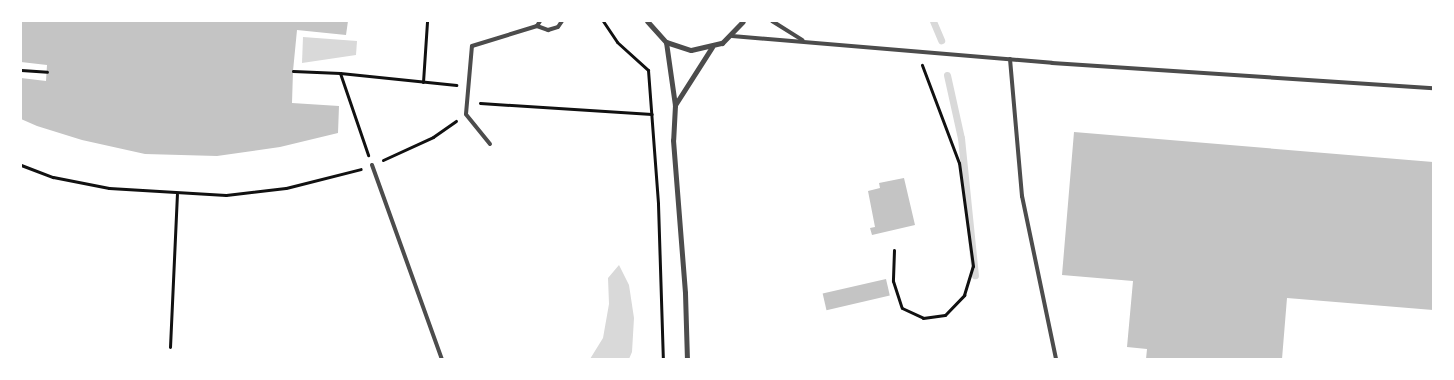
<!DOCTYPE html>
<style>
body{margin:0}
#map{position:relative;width:1454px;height:380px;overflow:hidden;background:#fff;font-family:"Asap Condensed",sans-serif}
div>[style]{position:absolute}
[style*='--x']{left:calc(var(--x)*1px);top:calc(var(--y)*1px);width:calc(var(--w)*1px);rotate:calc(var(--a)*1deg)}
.water>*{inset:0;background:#d9d9d9}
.stream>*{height:7px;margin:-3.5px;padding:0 3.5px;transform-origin:3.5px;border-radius:3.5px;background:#d9d9d9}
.building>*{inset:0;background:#c4c4c4;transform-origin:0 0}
.path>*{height:3px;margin:-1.5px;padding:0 1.5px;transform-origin:1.5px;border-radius:1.5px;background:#111}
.service>*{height:4px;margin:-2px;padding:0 2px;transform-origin:2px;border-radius:2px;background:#4c4c4c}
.minor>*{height:5px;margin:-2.5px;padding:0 2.5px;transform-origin:2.5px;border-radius:2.5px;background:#4c4c4c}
span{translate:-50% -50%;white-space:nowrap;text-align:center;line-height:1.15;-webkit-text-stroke:4px #fff;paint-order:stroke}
.frame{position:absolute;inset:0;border:22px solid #fff;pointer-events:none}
</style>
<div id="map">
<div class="water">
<i style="clip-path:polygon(303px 37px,357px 41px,356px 55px,302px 63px)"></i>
<i style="clip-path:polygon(619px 265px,629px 285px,634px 318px,632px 352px,629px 359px,590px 359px,603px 338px,609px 304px,608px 278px)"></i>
</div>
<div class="stream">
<i style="--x:933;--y:21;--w:21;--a:67"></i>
<i style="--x:947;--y:75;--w:65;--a:77.5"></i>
<i style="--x:961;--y:138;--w:138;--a:84.2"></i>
</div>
<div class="building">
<i style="clip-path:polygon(21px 21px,348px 21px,346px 35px,297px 30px,293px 71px,292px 103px,339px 106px,338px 133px,280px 147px,217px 156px,145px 154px,82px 140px,37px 126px,21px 119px,21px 78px,46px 81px,47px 65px,21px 62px)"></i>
<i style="clip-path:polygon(1074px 132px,1433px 162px,1433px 310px,1287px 298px,1282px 359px,1146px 359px,1147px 349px,1127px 347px,1133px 281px,1062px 275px)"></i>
<i style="clip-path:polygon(904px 178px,915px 225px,872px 235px,870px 228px,875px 227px,868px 191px,880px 188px,879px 183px)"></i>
<i style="left:886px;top:279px;width:17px;height:65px;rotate:77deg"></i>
</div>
<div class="path">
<i style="--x:603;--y:21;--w:25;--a:56"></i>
<i style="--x:617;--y:42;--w:42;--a:42.1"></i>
<i style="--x:648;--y:70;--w:134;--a:85.7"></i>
<i style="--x:658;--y:204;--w:155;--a:88.2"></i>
<i style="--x:21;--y:70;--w:26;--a:4"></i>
<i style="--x:293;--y:71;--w:47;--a:2.4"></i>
<i style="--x:340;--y:73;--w:117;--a:5.9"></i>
<i style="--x:340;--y:73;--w:87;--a:71.1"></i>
<i style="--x:423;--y:82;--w:61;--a:-86.2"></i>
<i style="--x:480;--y:103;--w:172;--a:3.7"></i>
<i style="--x:383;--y:160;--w:55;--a:-24.7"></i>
<i style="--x:433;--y:137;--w:28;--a:-35"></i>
<i style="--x:21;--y:165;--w:34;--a:21"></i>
<i style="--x:53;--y:177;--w:57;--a:11.1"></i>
<i style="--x:109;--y:188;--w:117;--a:3.4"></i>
<i style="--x:226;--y:195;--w:60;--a:-6.7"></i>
<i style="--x:286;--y:188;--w:77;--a:-14.2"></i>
<i style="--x:894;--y:250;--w:31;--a:92"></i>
<i style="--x:893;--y:281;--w:28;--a:72"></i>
<i style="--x:902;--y:308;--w:23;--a:25"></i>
<i style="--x:923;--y:318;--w:22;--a:-8"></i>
<i style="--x:945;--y:315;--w:28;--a:-46"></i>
<i style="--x:964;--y:295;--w:30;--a:-73"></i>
<i style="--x:973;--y:266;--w:104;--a:-97.7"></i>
<i style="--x:959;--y:163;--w:105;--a:-110.7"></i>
<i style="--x:170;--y:347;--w:153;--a:-87.4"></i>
</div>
<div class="service">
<i style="--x:772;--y:21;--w:36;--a:32"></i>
<i style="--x:537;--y:26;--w:12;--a:20"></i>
<i style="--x:548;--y:30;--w:10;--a:-17"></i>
<i style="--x:558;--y:27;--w:7;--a:-56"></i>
<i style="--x:732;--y:36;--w:321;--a:4.8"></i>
<i style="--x:1052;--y:63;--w:382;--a:3.8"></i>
<i style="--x:1010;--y:59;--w:138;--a:85"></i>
<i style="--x:1022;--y:196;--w:167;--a:78.2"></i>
<i style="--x:490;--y:144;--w:38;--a:-129"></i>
<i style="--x:466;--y:114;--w:68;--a:-85"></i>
<i style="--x:472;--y:46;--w:68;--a:-17.1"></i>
<i style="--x:537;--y:26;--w:6;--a:-59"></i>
<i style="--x:372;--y:165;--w:206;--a:70.2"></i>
</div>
<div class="minor">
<i style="--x:647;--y:21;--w:28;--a:48"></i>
<i style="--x:666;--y:42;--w:26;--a:18"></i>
<i style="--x:691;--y:50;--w:32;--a:-13"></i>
<i style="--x:722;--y:43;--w:30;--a:-46"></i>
<i style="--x:666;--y:42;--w:64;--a:81.9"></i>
<i style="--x:675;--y:105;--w:35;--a:93"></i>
<i style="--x:673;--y:140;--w:153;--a:85.5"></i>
<i style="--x:685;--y:293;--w:66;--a:88.3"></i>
<i style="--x:675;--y:105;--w:69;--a:-57.5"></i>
</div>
<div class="frame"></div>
</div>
